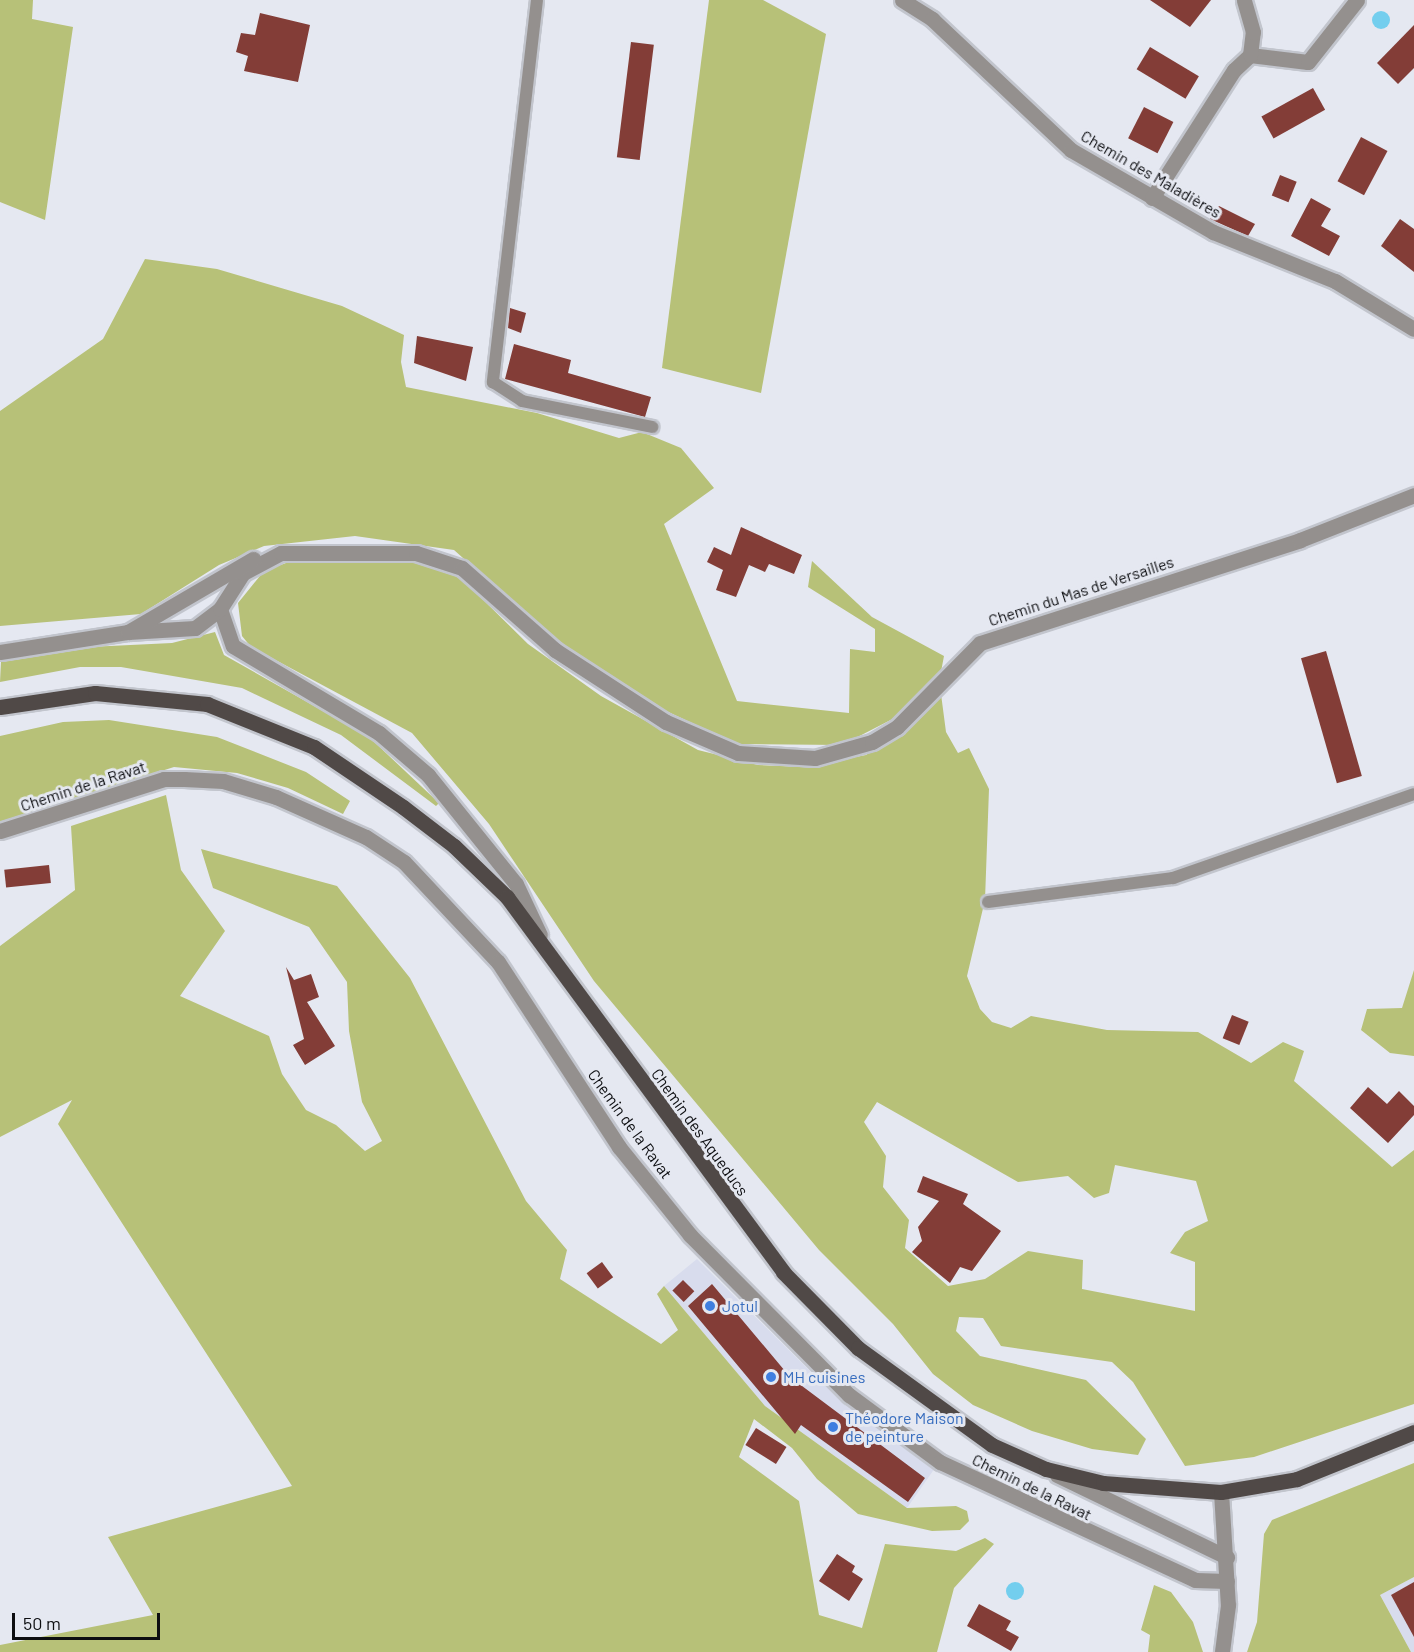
<!DOCTYPE html>
<meta charset="utf-8">
<style>
body{margin:0}
#map{position:relative;width:1414px;height:1652px;overflow:hidden;background:#e5e8f1;font-family:Barlow,sans-serif}
div>[style]{position:absolute}
[style*='--x']{left:calc(var(--x)*1px);top:calc(var(--y)*1px);width:calc(var(--w)*1px);rotate:calc(var(--a)*1deg)}
.built>*{inset:0;background:#d8dced}
.green>*{inset:0;background:#b7c178}
.water>*{inset:0;background:#73ceee}
.round{border-radius:50%}
.building>*{inset:0;background:#833d37;transform-origin:0 0}
.roads{filter:drop-shadow(2px 0 #c2c5cd) drop-shadow(-2px 0 #c2c5cd) drop-shadow(0 2px #c2c5cd) drop-shadow(0 -2px #c2c5cd)}
.service>*{height:12px;margin:-6px;padding:0 6px;transform-origin:6px;border-radius:6px;background:#94908e}
.minor>*{height:15px;margin:-7.5px;padding:0 7.5px;transform-origin:7.5px;border-radius:7.5px;background:#94908e}
.tertiary>*{height:15px;margin:-7.5px;padding:0 7.5px;transform-origin:7.5px;border-radius:7.5px;background:#94908e}
.primary>*{height:15px;margin:-7.5px;padding:0 7.5px;transform-origin:7.5px;border-radius:7.5px;background:#504947}
.dots>*{width:16px;height:16px;translate:-50% -50%;box-sizing:border-box;border:3px solid #e5e8f1;border-radius:50%}
span{translate:-50% -50%;white-space:nowrap;text-align:center;line-height:1.15;-webkit-text-stroke:6px #e5e8f1;paint-order:stroke}
.street-label{font-size:16px;color:#0d0e11}
.shop-label{font-size:16px;color:#366cbe}
.left{translate:0 -50%;text-align:left}
.scale{position:absolute;left:12px;top:1613px;width:148px;height:27px;box-sizing:border-box;border:3px solid #0d0e11;border-top:0;padding-left:8px;font-size:18px;line-height:21px;white-space:nowrap;color:#0d0e11;-webkit-text-stroke:4px #e5e8f1;paint-order:stroke}
</style>
<div id="map">
<div class="built">
<i style="clip-path:polygon(697px 1259px,824px 1385px,935px 1468px,907px 1508px,765px 1406px,664px 1286px)"></i>
<i style="clip-path:polygon(1414px 1577px,1414px 1652px,1411px 1652px,1380px 1595px)"></i>
</div>
<div class="green">
<i style="clip-path:polygon(0 0,33px 0,32px 19px,73px 27px,45px 220px,0 202px)"></i>
<i style="clip-path:polygon(709px 0,763px 0,826px 34px,761px 393px,662px 368px)"></i>
<i style="clip-path:polygon(145px 259px,217px 269px,342px 306px,404px 335px,401px 362px,406px 387px,537px 413px,619px 438px,642px 432px,681px 448px,714px 488px,664px 524px,737px 701px,849px 713px,850px 649px,875px 652px,875px 629px,808px 587px,812px 561px,872px 617px,944px 656px,940px 677px,912px 709px,842px 745px,736px 744px,622px 690px,577px 659px,454px 550px,355px 536px,264px 546px,219px 565px,141px 614px,0 626px,0 411px,103px 339px)"></i>
<i style="clip-path:polygon(evenodd,350px 557px,413px 561px,460px 577px,528px 644px,601px 696px,698px 750px,758px 765px,803px 767px,866px 755px,941px 694px,946px 732px,958px 753px,969px 748px,989px 789px,985px 900px,967px 976px,980px 1009px,992px 1022px,1011px 1028px,1031px 1016px,1107px 1030px,1198px 1032px,1251px 1063px,1283px 1042px,1304px 1051px,1294px 1081px,1392px 1167px,1414px 1150px,1414px 1404px,1254px 1457px,1185px 1466px,1133px 1382px,1112px 1362px,1001px 1346px,983px 1318px,959px 1317px,956px 1331px,980px 1356px,1086px 1380px,1146px 1439px,1138px 1455px,1092px 1449px,1032px 1431px,973px 1405px,933px 1374px,893px 1324px,819px 1250px,594px 981px,489px 824px,412px 733px,251px 647px,242px 636px,238px 603px,264px 571px,297px 559px,350px 557px,877px 1102px,1018px 1182px,1068px 1176px,1094px 1198px,1109px 1193px,1115px 1165px,1196px 1181px,1208px 1221px,1185px 1232px,1170px 1253px,1195px 1262px,1195px 1311px,1082px 1289px,1083px 1260px,1028px 1251px,985px 1279px,948px 1286px,905px 1248px,909px 1220px,883px 1187px,886px 1156px,864px 1122px,877px 1102px)"></i>
<i style="clip-path:polygon(215px 632px,224px 655px,369px 737px,439px 803px,436px 806px,341px 735px,242px 688px,121px 667px,80px 667px,0 682px,1px 662px,89px 647px,172px 643px)"></i>
<i style="clip-path:polygon(109px 720px,217px 737px,306px 772px,350px 801px,343px 814px,288px 788px,237px 773px,174px 767px,0 822px,0 736px,63px 722px)"></i>
<i style="clip-path:polygon(166px 795px,181px 870px,225px 931px,180px 996px,269px 1036px,282px 1074px,306px 1110px,336px 1125px,365px 1151px,382px 1141px,362px 1102px,349px 1031px,347px 982px,309px 927px,213px 888px,201px 849px,337px 886px,410px 978px,526px 1201px,567px 1250px,560px 1279px,661px 1344px,678px 1330px,657px 1294px,664px 1286px,765px 1406px,907px 1508px,956px 1506px,967px 1511px,969px 1521px,960px 1530px,932px 1531px,858px 1514px,817px 1479px,792px 1448px,754px 1419px,739px 1457px,799px 1501px,819px 1615px,862px 1628px,885px 1544px,956px 1551px,985px 1538px,994px 1544px,954px 1588px,937px 1652px,0 1652px,0 1645px,153px 1615px,108px 1537px,292px 1486px,58px 1124px,72px 1100px,0 1137px,0 946px,75px 890px,71px 826px)"></i>
<i style="clip-path:polygon(1414px 970px,1414px 1056px,1390px 1053px,1361px 1030px,1367px 1009px,1402px 1008px)"></i>
<i style="clip-path:polygon(1414px 1463px,1414px 1577px,1380px 1595px,1411px 1652px,1247px 1652px,1257px 1622px,1264px 1534px,1272px 1520px)"></i>
<i style="clip-path:polygon(1154px 1585px,1171px 1592px,1193px 1622px,1203px 1652px,1148px 1652px,1150px 1635px,1141px 1630px)"></i>
</div>
<div class="water">
<i class="round" style="left:1372px;top:11px;width:18px;height:18px"></i>
<i class="round" style="left:1006px;top:1582px;width:18px;height:18px"></i>
</div>
<div class="building">
<i style="clip-path:polygon(1150px 0,1211px 0,1190px 27px)"></i>
<i style="clip-path:polygon(260px 13px,310px 25px,298px 82px,244px 71px,248px 56px,236px 52px,241px 33px,255px 35px)"></i>
<i style="clip-path:polygon(1414px 25px,1414px 68px,1398px 84px,1377px 63px)"></i>
<i style="left:631px;top:42px;width:23px;height:116px;rotate:7deg"></i>
<i style="left:1150px;top:47px;width:57px;height:26px;rotate:31deg"></i>
<i style="left:1313px;top:88px;width:25px;height:59px;rotate:61deg"></i>
<i style="left:1144px;top:107px;width:33px;height:35px;rotate:27deg"></i>
<i style="left:1361px;top:137px;width:30px;height:50px;rotate:28deg"></i>
<i style="left:1280px;top:175px;width:18px;height:22px;rotate:22deg"></i>
<i style="clip-path:polygon(1311px 198px,1331px 209px,1321px 226px,1340px 236px,1329px 256px,1291px 236px)"></i>
<i style="clip-path:polygon(1219px 206px,1255px 224px,1248px 236px,1210px 219px)"></i>
<i style="clip-path:polygon(1400px 219px,1414px 229px,1414px 272px,1381px 246px)"></i>
<i style="clip-path:polygon(510px 308px,526px 313px,521px 333px,508px 328px)"></i>
<i style="clip-path:polygon(417px 336px,473px 347px,466px 381px,414px 363px)"></i>
<i style="clip-path:polygon(514px 344px,571px 360px,568px 373px,651px 397px,645px 417px,505px 379px)"></i>
<i style="clip-path:polygon(741px 527px,802px 555px,794px 574px,769px 564px,765px 572px,749px 565px,736px 597px,716px 590px,723px 570px,707px 562px,714px 547px,731px 555px)"></i>
<i style="left:1326px;top:651px;width:130px;height:26px;rotate:74deg"></i>
<i style="left:49px;top:865px;width:18px;height:45px;rotate:84deg"></i>
<i style="clip-path:polygon(286px 967px,294px 980px,311px 974px,319px 997px,307px 1002px,335px 1046px,305px 1065px,293px 1045px,304px 1039px)"></i>
<i style="left:1232px;top:1015px;width:18px;height:25px;rotate:22deg"></i>
<i style="clip-path:polygon(1368px 1087px,1387px 1104px,1399px 1091px,1414px 1106px,1414px 1115px,1388px 1143px,1350px 1108px)"></i>
<i style="clip-path:polygon(923px 1176px,968px 1194px,963px 1204px,1001px 1231px,972px 1271px,960px 1267px,950px 1283px,912px 1252px,922px 1241px,918px 1227px,939px 1201px,917px 1192px)"></i>
<i style="left:602px;top:1262px;width:19px;height:19px;rotate:54deg"></i>
<i style="left:683px;top:1280px;width:16px;height:15px;rotate:45deg"></i>
<i style="clip-path:polygon(712px 1284px,790px 1377px,925px 1478px,908px 1502px,801px 1425px,795px 1434px,688px 1306px)"></i>
<i style="left:756px;top:1428px;width:36px;height:20px;rotate:32deg"></i>
<i style="clip-path:polygon(837px 1554px,855px 1566px,852px 1572px,863px 1579px,849px 1601px,819px 1581px)"></i>
<i style="clip-path:polygon(1414px 1582px,1414px 1637px,1391px 1595px)"></i>
<i style="clip-path:polygon(979px 1604px,1011px 1621px,1006px 1630px,1019px 1637px,1011px 1651px,967px 1626px)"></i>
</div>
<div class="roads">
<div class="service">
<i style="--x:537;--y:0;--w:385;--a:96.6"></i>
<i style="--x:493;--y:382;--w:35;--a:33"></i>
<i style="--x:522;--y:401;--w:133;--a:11.3"></i>
<i style="--x:988;--y:902;--w:187;--a:-7.4"></i>
<i style="--x:1173;--y:878;--w:255;--a:-19.2"></i>
</div>
<div class="minor">
<i style="--x:902;--y:0;--w:36;--a:32"></i>
<i style="--x:932;--y:19;--w:191;--a:43.3"></i>
<i style="--x:1071;--y:150;--w:164;--a:30"></i>
<i style="--x:1213;--y:232;--w:131;--a:21.9"></i>
<i style="--x:1335;--y:281;--w:92;--a:31.3"></i>
<i style="--x:1250;--y:55;--w:58;--a:6.9"></i>
<i style="--x:1308;--y:62;--w:79;--a:-51.7"></i>
<i style="--x:1152;--y:198;--w:152;--a:-57.4"></i>
<i style="--x:1234;--y:70;--w:22;--a:-43"></i>
<i style="--x:1250;--y:55;--w:23;--a:-83"></i>
<i style="--x:1253;--y:32;--w:33;--a:-106"></i>
<i style="--x:220;--y:609;--w:39;--a:71"></i>
<i style="--x:233;--y:646;--w:170;--a:30.8"></i>
<i style="--x:379;--y:733;--w:65;--a:40.6"></i>
<i style="--x:428;--y:775;--w:140;--a:51.1"></i>
<i style="--x:516;--y:884;--w:56;--a:64.8"></i>
<i style="--x:128;--y:632;--w:67;--a:-3.4"></i>
<i style="--x:195;--y:628;--w:31;--a:-37"></i>
<i style="--x:220;--y:609;--w:43;--a:-57.4"></i>
<i style="--x:243;--y:573;--w:43;--a:-27.8"></i>
<i style="--x:281;--y:553;--w:135;--a:0"></i>
<i style="--x:416;--y:553;--w:48;--a:18.1"></i>
<i style="--x:462;--y:568;--w:124;--a:41.4"></i>
<i style="--x:555;--y:650;--w:132;--a:33"></i>
<i style="--x:666;--y:722;--w:78;--a:23.3"></i>
<i style="--x:738;--y:753;--w:77;--a:3.7"></i>
<i style="--x:815;--y:758;--w:59;--a:-15.7"></i>
<i style="--x:872;--y:742;--w:29;--a:-31"></i>
<i style="--x:897;--y:727;--w:118;--a:-45.3"></i>
<i style="--x:980;--y:643;--w:336;--a:-17.8"></i>
<i style="--x:1300;--y:540;--w:123;--a:-21.5"></i>
<i style="--x:0;--y:652;--w:130;--a:-8.9"></i>
<i style="--x:128;--y:632;--w:145;--a:-30.3"></i>
<i style="--x:0;--y:831;--w:172;--a:-17.6"></i>
<i style="--x:164;--y:779;--w:20;--a:0"></i>
<i style="--x:184;--y:779;--w:39;--a:3"></i>
<i style="--x:223;--y:781;--w:55;--a:16.8"></i>
<i style="--x:276;--y:797;--w:98;--a:24"></i>
<i style="--x:366;--y:837;--w:45;--a:33.3"></i>
<i style="--x:404;--y:862;--w:137;--a:46.8"></i>
<i style="--x:498;--y:962;--w:221;--a:56.8"></i>
<i style="--x:619;--y:1147;--w:113;--a:51.1"></i>
<i style="--x:690;--y:1235;--w:226;--a:45.2"></i>
<i style="--x:849;--y:1395;--w:113;--a:36.4"></i>
<i style="--x:940;--y:1462;--w:281;--a:24.8"></i>
<i style="--x:1195;--y:1580;--w:32;--a:2"></i>
</div>
<div class="tertiary">
<i style="--x:1057;--y:1475;--w:189;--a:25.8"></i>
<i style="--x:1221;--y:1492;--w:113;--a:86.5"></i>
<i style="--x:1228;--y:1605;--w:47;--a:97.3"></i>
</div>
<div class="primary">
<i style="--x:0;--y:707;--w:96;--a:-8.4"></i>
<i style="--x:95;--y:693;--w:113;--a:5.6"></i>
<i style="--x:207;--y:704;--w:115;--a:21.9"></i>
<i style="--x:314;--y:747;--w:107;--a:34"></i>
<i style="--x:403;--y:807;--w:64;--a:37.4"></i>
<i style="--x:454;--y:846;--w:74;--a:43.9"></i>
<i style="--x:507;--y:897;--w:466;--a:53.6"></i>
<i style="--x:783;--y:1272;--w:107;--a:45.4"></i>
<i style="--x:858;--y:1348;--w:165;--a:35.9"></i>
<i style="--x:992;--y:1445;--w:59;--a:24"></i>
<i style="--x:1046;--y:1469;--w:59;--a:13.8"></i>
<i style="--x:1103;--y:1483;--w:118;--a:4.4"></i>
<i style="--x:1221;--y:1492;--w:77;--a:-9.7"></i>
<i style="--x:1297;--y:1479;--w:126;--a:-21.9"></i>
</div>
</div>
<div class="dots">
<i style="left:710px;top:1306px;background:#3f7fe0"></i>
<i style="left:771px;top:1377px;background:#3f7fe0"></i>
<i style="left:833px;top:1427px;background:#3f7fe0"></i>
</div>
<div class="street-label">
<span style="left:1151px;top:174px;rotate:30deg">Chemin des Maladières</span>
<span style="left:1081px;top:591px;rotate:-18deg">Chemin du Mas de Versailles</span>
<span style="left:83px;top:786px;rotate:-18deg">Chemin de la Ravat</span>
<span style="left:630px;top:1124px;rotate:54deg">Chemin de la Ravat</span>
<span style="left:700px;top:1132px;rotate:54deg">Chemin des Aqueducs</span>
<span style="left:1032px;top:1487px;rotate:26deg">Chemin de la Ravat</span>
</div>
<div class="shop-label">
<span class="left" style="left:722px;top:1306px">Jotul</span>
<span class="left" style="left:783px;top:1377px">MH cuisines</span>
<span class="left" style="left:845px;top:1427px">Théodore Maison<br>de peinture</span>
</div>
<div class="scale">50 m</div>
</div>
